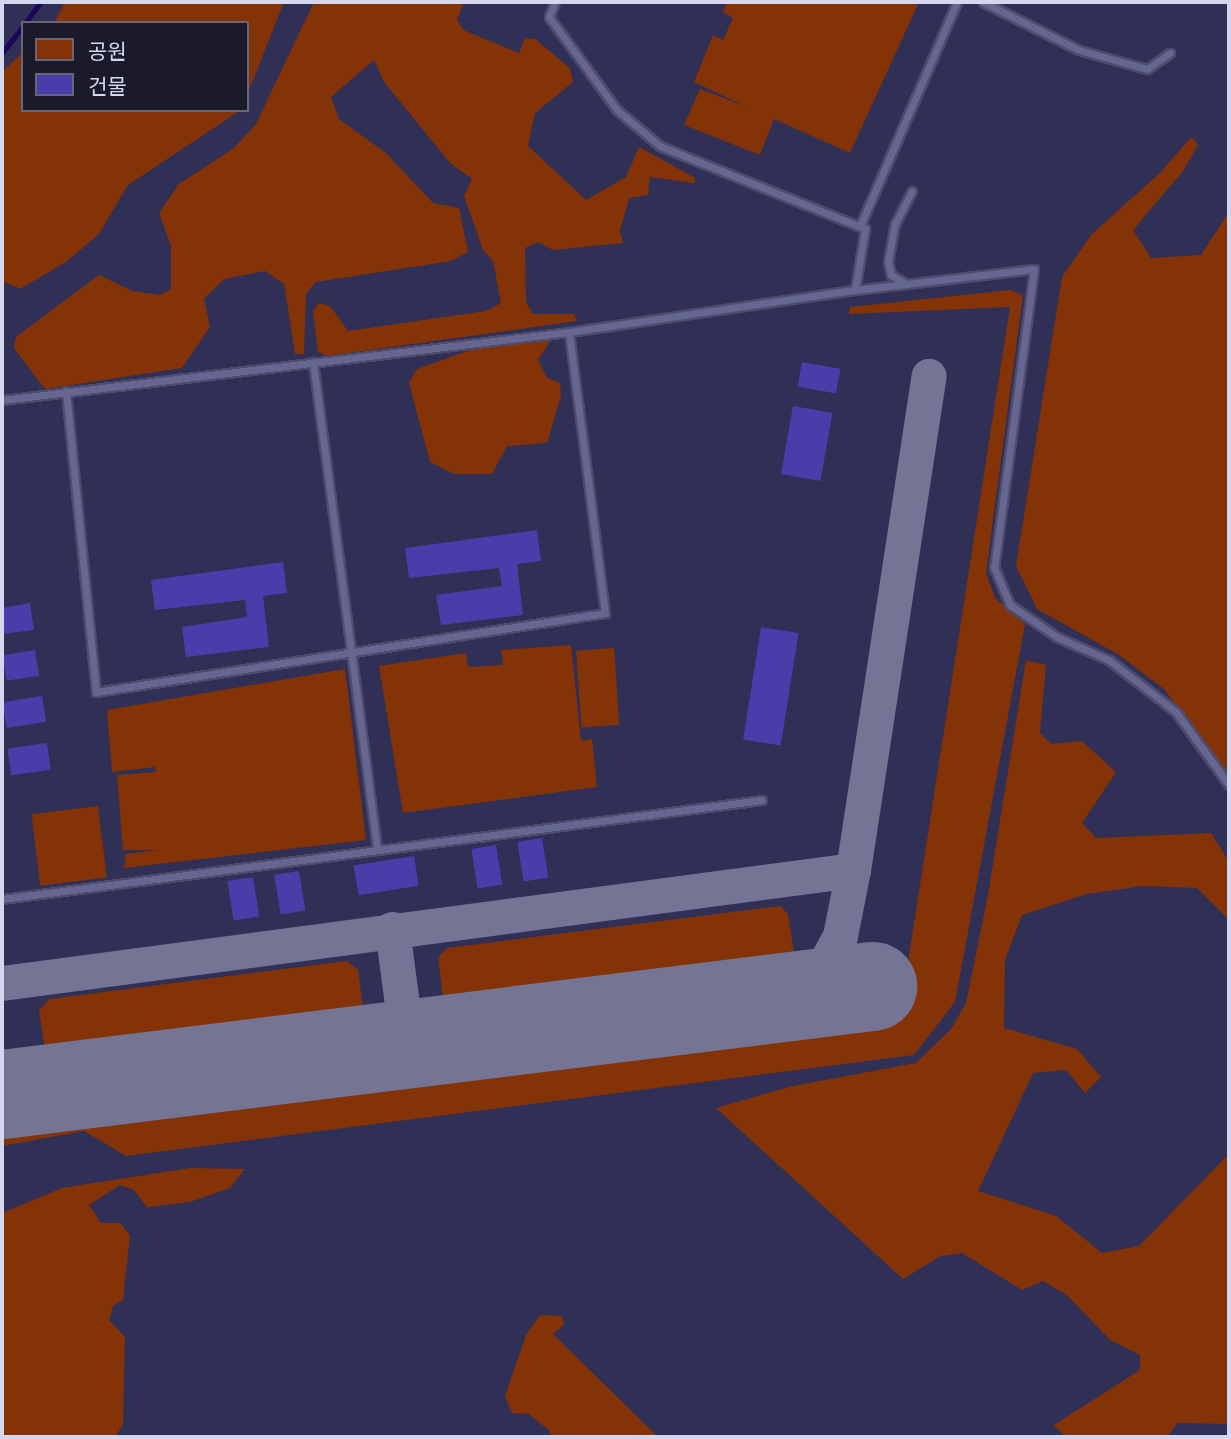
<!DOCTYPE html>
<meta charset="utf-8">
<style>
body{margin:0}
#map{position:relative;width:1231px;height:1439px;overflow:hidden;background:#302f55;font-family:Figtree,"Noto Sans KR",sans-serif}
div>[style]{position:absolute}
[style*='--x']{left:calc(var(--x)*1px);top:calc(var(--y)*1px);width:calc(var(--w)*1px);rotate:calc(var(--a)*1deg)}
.green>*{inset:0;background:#843307;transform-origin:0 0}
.stream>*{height:4.5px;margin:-2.25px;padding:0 2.25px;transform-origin:2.25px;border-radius:2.25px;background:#1d055a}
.taxiway>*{height:35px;margin:-17.5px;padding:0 17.5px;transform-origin:17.5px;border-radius:17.5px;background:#747595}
.runway>*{height:89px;margin:-44.5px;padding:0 44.5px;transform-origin:44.5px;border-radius:44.5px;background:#747595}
.building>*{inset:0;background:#4b3da9;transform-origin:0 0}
.roads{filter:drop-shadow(2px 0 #4d4c6c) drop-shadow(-2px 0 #4d4c6c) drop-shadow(0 2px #4d4c6c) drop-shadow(0 -2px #4d4c6c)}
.lane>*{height:7px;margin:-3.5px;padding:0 3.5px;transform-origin:3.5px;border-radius:3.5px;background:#666791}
span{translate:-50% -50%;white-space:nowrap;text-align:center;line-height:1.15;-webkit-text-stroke:5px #1a1a2b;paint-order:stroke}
.frame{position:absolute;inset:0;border:4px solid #d5d7ef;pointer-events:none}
.legend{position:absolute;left:21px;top:21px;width:228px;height:91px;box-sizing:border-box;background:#1a1a2b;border:2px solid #656679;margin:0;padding:9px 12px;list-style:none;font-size:21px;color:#d5d7ef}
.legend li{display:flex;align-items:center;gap:14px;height:35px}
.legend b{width:35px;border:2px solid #656679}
</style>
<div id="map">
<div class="green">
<i style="clip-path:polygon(65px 2px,284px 2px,247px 95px,247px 23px,54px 23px)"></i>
<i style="clip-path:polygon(314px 2px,464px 2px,457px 19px,463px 30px,519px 53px,525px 38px,535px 39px,570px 68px,573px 82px,535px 113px,528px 146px,586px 200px,626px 177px,639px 147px,695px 178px,695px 183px,650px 177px,648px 195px,629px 198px,620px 231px,623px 243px,553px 250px,538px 242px,525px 248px,526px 302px,533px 314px,574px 314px,577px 321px,327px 356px,318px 352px,313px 311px,319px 303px,330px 306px,348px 331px,486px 311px,501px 303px,493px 261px,483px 250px,464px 196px,472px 179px,450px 163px,384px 82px,374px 60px,331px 97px,339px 119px,386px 153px,433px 203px,459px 208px,468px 252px,451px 261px,316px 282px,306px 294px,304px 354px,295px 354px,284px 284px,265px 271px,224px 279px,204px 299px,210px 327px,182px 368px,45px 389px,14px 348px,16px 337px,99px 275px,132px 291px,160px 295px,171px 289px,171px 246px,159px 213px,179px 184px,234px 148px,256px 124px)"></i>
<i style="clip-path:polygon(727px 2px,919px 2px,850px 153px,774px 119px,760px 155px,684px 125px,700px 89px,747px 107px,694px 82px,713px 35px,723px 40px,733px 18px,723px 12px)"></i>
<i style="clip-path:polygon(23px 52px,23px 110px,241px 110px,128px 185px,99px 234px,66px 262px,20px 289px,2px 281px,2px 72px)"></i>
<i style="clip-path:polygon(1191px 137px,1198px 144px,1184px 170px,1133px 230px,1151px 258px,1201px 255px,1229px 212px,1229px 776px,1164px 689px,1119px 655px,1037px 609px,1016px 566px,1062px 277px,1091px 235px,1161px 172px)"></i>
<i style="clip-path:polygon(1010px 290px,1023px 295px,986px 573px,995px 598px,1025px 624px,955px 1002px,914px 1055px,126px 1156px,84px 1131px,2px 1146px,2px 1124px,901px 1007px,1010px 307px,849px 314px,850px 307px)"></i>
<i style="clip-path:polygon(546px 334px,550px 341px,538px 360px,547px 378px,560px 383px,561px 396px,547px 443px,507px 446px,492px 474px,454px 474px,430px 462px,409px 383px,417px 369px,484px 345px)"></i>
<i style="clip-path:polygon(571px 645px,581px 741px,592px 739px,597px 787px,403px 813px,379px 666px,466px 653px,468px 667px,503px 665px,501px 650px)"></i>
<i style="left:614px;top:648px;width:77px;height:38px;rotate:86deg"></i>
<i style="clip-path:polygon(1026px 660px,1046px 665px,1040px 733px,1051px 744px,1082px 741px,1116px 772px,1082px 823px,1096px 838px,1211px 833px,1229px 862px,1229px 920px,1197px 888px,1143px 886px,1087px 894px,1022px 915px,1005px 960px,1004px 1028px,1077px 1049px,1101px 1077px,1085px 1093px,1066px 1070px,1033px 1073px,978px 1191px,1056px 1216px,1102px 1253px,1139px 1246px,1229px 1154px,1229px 1424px,1177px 1423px,1168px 1437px,1065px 1437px,1054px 1425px,1140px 1370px,1140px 1355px,1110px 1340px,1067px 1295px,1043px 1281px,1022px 1290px,962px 1253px,941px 1256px,903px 1279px,716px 1108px,793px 1086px,916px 1063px,951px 1029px,966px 1003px,988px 895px)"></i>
<i style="clip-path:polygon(345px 669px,366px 840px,124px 868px,126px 854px,159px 850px,123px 850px,117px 775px,156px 772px,155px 767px,112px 772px,107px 710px)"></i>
<i style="left:98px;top:806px;width:72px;height:67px;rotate:83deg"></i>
<i style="clip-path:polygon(780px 906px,788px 914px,794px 953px,782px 963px,452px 1005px,443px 997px,438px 958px,447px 948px)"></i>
<i style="clip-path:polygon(347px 961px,358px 970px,363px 1008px,354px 1019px,56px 1057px,45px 1049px,39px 1011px,49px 999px)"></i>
<i style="clip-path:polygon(190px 1168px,245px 1169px,230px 1188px,190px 1202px,147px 1207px,134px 1190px,120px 1185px,89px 1205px,101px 1223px,120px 1223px,130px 1235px,123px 1300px,113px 1306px,109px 1320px,125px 1337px,123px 1425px,115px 1437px,2px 1437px,2px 1213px,62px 1188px)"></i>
<i style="clip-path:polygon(540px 1315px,562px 1316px,564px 1325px,553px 1334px,658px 1437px,550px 1437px,550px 1431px,529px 1414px,512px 1413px,505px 1396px,526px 1335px)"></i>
</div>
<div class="stream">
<i style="--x:25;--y:23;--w:26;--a:-53"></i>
<i style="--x:2;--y:53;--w:34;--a:-52"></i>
</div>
<div class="taxiway">
<i style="--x:392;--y:929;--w:114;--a:82.4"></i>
<i style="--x:2;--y:983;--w:858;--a:-7.56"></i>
<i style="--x:808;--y:994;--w:66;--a:-61.1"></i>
<i style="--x:840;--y:936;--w:67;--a:-78.9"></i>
<i style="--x:853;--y:870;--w:500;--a:-81.3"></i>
</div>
<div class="runway">
<i style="--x:2;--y:1094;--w:877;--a:-7.08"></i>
</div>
<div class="building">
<i style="left:802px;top:362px;width:39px;height:25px;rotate:10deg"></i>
<i style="left:793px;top:406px;width:40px;height:69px;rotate:10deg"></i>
<i style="clip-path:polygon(537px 530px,541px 561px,517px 564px,523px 615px,441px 625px,436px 595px,502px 586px,499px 568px,409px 578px,405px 548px)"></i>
<i style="clip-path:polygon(283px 562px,287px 593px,263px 596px,269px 647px,186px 657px,182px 627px,247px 617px,245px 600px,155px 610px,151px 580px)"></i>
<i style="clip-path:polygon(30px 603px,34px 630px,2px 634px,2px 608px)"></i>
<i style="left:761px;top:627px;width:38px;height:114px;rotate:9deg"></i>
<i style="left:35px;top:650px;width:26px;height:33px;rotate:81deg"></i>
<i style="left:42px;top:696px;width:26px;height:40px;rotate:81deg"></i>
<i style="left:47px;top:743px;width:27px;height:40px;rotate:82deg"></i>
<i style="left:542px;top:838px;width:40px;height:25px;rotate:81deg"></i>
<i style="left:496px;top:845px;width:40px;height:25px;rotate:81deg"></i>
<i style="left:414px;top:856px;width:30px;height:61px;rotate:81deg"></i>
<i style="left:299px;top:871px;width:40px;height:25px;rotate:81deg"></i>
<i style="left:253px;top:877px;width:40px;height:26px;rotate:81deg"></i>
</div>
<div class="roads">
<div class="lane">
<i style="--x:555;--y:2;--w:16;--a:112"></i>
<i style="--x:549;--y:17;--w:115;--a:53.8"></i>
<i style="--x:617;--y:110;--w:56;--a:39.9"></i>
<i style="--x:660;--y:146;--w:221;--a:22"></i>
<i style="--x:865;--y:229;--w:62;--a:99.3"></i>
<i style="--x:855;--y:290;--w:180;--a:-6.7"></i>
<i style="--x:1034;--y:269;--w:301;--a:97.6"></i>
<i style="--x:994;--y:567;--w:41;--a:67.2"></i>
<i style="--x:1010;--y:605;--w:57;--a:34.2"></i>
<i style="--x:1057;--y:637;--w:57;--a:23.9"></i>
<i style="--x:1109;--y:660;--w:85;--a:37.8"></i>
<i style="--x:1176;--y:712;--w:90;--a:54"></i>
<i style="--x:983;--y:2;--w:107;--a:26.6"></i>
<i style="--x:1079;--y:50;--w:71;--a:15.6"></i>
<i style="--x:1147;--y:69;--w:28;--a:-35"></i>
<i style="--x:860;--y:226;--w:244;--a:-66.6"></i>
<i style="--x:905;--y:283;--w:16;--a:-150"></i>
<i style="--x:891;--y:275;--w:13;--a:-103"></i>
<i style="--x:888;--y:262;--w:39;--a:-80"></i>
<i style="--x:895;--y:224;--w:37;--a:-63"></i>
<i style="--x:313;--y:362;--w:492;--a:82.5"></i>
<i style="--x:66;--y:391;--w:302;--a:84.3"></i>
<i style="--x:96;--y:692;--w:515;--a:-8.82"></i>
<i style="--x:605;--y:613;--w:283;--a:-97.3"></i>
<i style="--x:2;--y:400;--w:571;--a:-6.84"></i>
<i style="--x:569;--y:332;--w:289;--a:-8.4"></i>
<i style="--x:2;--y:899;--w:766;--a:-7.42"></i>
</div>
</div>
<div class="frame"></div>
<ul class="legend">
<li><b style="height:19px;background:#843307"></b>공원</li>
<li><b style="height:19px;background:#4b3da9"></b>건물</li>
</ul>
</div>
